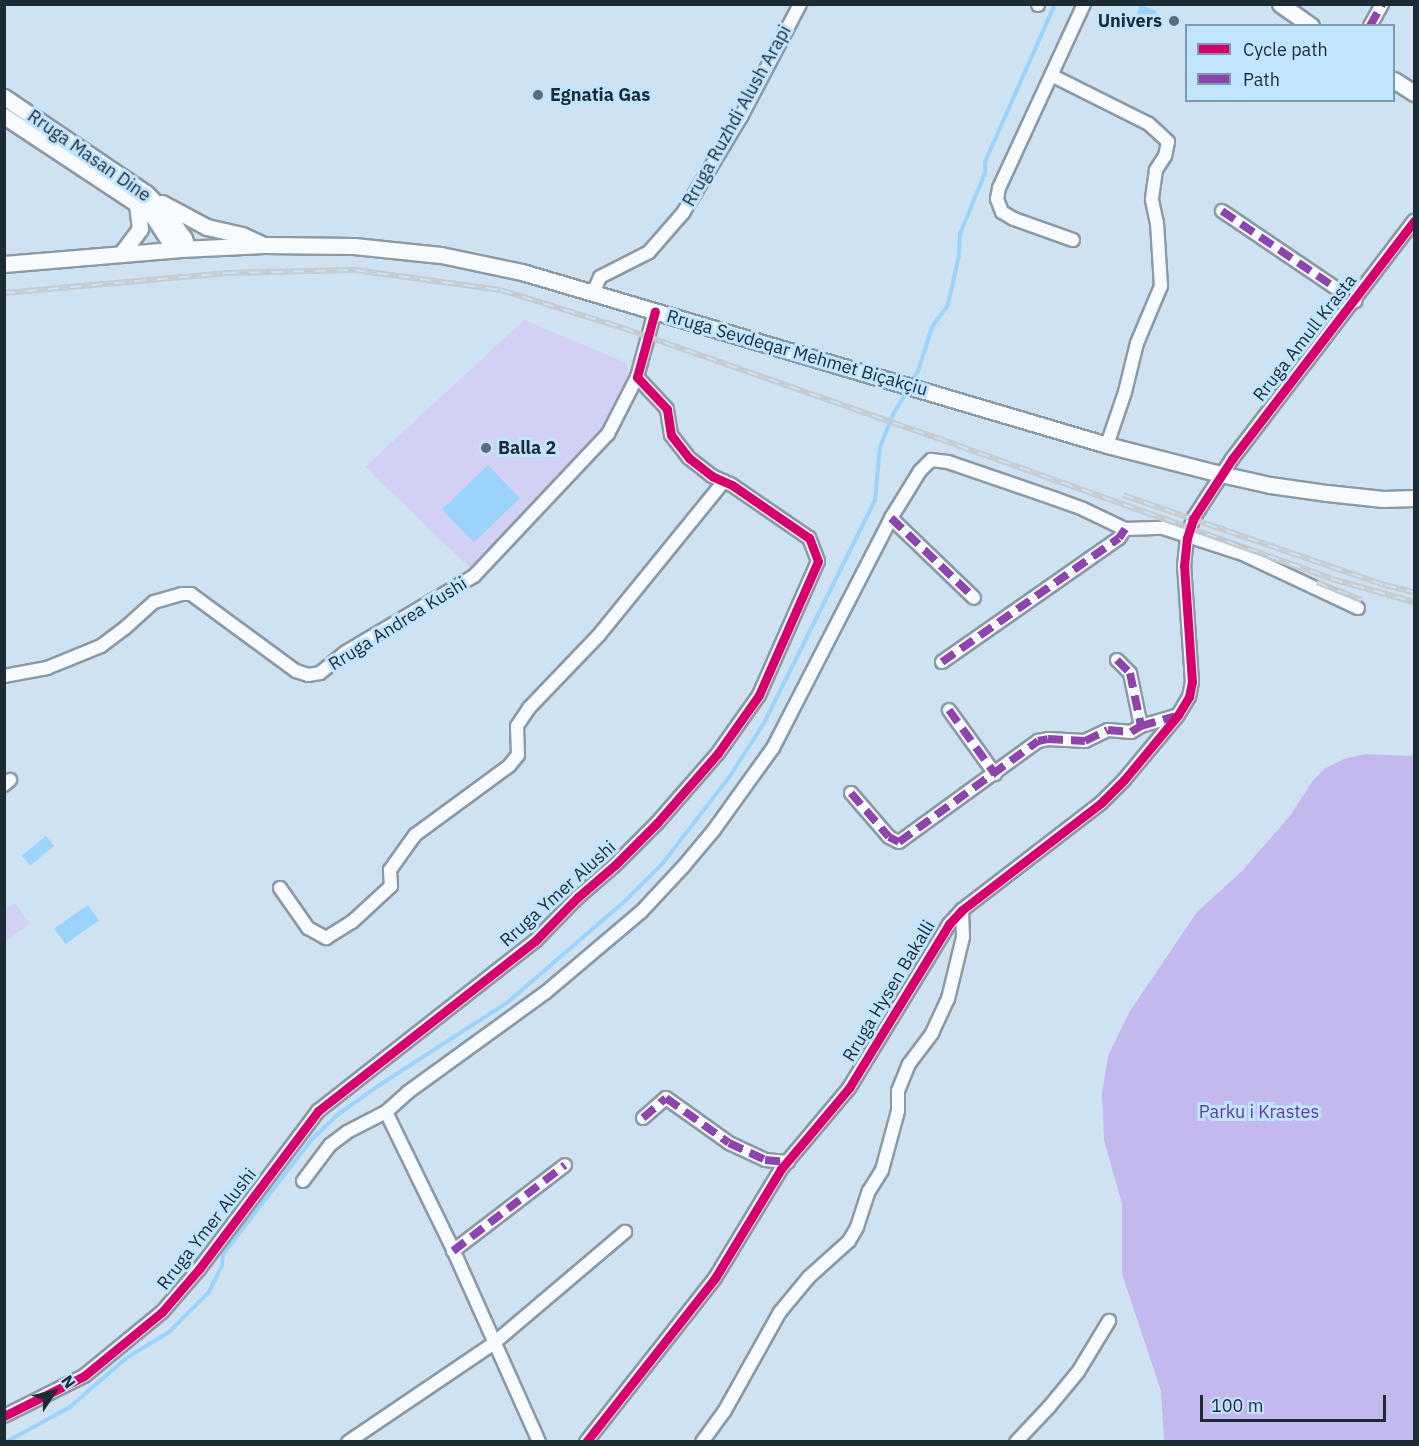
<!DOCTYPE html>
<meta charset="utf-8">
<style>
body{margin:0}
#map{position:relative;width:1419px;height:1446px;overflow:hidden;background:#cfe2f1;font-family:"IBM Plex Sans",sans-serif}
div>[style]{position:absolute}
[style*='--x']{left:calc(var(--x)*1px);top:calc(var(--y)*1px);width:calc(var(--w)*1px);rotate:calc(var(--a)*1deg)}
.green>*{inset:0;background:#d3d0f6}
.forest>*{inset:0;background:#c3b9ef}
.water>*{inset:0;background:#9cd3fb;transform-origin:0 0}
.stream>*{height:4px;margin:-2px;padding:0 2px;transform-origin:2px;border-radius:2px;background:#9cd3fb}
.roads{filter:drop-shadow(2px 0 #8c9aa5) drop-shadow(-2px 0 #8c9aa5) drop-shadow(0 2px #8c9aa5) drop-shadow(0 -2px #8c9aa5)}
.minor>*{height:12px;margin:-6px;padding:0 6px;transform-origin:6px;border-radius:6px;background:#f8fbfd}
.major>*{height:15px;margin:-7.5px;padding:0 7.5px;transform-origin:7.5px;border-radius:7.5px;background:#f8fbfd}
.rail>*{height:6px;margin-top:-3px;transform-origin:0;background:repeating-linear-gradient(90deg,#c1e4ff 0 11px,#c6cbcf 0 22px);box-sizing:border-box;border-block:2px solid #c6cbcf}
.quiet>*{height:8px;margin-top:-4px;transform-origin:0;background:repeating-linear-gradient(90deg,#8e44ad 0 15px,transparent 0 23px)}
.cycleway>*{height:9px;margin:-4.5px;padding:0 4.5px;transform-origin:4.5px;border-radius:4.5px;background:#d6006c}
.dots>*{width:16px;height:16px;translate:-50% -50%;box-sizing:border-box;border:3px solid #c1e4ff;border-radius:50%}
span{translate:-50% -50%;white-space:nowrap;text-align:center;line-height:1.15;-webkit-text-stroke:6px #c1e4ff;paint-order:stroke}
.poi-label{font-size:18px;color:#1d2b35;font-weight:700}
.right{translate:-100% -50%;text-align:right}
.left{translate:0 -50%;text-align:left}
.street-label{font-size:18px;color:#1d2b35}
.park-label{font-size:18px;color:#663a9d}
.frame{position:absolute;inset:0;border:6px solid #1d2b35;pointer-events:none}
.legend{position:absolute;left:1185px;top:24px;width:210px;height:78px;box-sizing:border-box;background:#c1e4ff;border:2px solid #7f9aae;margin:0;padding:8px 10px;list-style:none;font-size:18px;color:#1d2b35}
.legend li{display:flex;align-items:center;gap:12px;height:30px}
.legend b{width:30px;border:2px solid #7f9aae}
.north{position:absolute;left:24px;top:1362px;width:60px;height:60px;-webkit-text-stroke:4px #c1e4ff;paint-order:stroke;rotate:55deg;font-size:16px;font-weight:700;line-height:24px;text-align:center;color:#1d2b35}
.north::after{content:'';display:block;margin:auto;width:21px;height:27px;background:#1d2b35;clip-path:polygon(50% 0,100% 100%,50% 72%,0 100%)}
.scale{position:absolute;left:1200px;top:1395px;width:186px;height:27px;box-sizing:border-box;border:3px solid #1d2b35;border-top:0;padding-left:8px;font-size:18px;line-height:21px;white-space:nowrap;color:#1d2b35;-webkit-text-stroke:4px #c1e4ff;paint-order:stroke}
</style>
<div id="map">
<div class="green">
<i style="clip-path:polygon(524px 320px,627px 363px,628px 374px,605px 430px,473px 571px,365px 467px)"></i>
<i style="clip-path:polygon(15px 903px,30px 924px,5px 941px,5px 910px)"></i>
</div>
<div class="forest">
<i style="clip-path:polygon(1365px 754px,1414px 756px,1414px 1441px,1164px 1441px,1161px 1391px,1122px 1274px,1122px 1204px,1104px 1140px,1102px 1094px,1108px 1056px,1130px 1011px,1197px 912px,1241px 872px,1289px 817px,1312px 782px,1324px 769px,1344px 759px)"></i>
</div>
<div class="water">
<i style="left:1140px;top:5px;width:18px;height:14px;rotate:19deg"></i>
<i style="left:488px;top:465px;width:46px;height:64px;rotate:46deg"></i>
<i style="left:46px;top:836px;width:13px;height:31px;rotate:51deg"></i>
<i style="left:88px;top:905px;width:19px;height:41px;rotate:55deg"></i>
</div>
<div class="stream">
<i style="--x:910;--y:384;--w:15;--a:-58"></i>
<i style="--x:918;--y:371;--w:46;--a:-72.3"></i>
<i style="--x:932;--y:327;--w:27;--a:-54"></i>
<i style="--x:948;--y:305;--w:51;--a:-77.6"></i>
<i style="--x:959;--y:255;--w:21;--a:-87"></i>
<i style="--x:960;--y:234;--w:66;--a:-67.7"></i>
<i style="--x:985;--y:173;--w:11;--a:-90"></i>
<i style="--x:985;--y:162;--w:173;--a:-66.1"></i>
<i style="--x:6;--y:1442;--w:73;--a:-28.7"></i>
<i style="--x:70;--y:1407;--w:73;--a:-41.1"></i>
<i style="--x:125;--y:1359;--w:52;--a:-31.5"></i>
<i style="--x:169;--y:1332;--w:57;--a:-45"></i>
<i style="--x:209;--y:1292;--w:30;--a:-64"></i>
<i style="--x:222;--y:1265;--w:11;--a:-85"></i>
<i style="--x:223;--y:1254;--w:147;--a:-52.2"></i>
<i style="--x:313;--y:1138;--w:37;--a:-43"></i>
<i style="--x:340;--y:1113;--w:47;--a:-35.4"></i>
<i style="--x:378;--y:1086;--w:155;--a:-32.9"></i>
<i style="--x:508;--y:1002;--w:155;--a:-40.8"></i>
<i style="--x:625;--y:901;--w:54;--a:-45"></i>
<i style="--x:663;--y:863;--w:110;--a:-52.4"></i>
<i style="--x:730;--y:776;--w:63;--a:-57.3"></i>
<i style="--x:764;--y:723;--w:249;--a:-63.5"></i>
<i style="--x:875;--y:500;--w:53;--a:-84.6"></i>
<i style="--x:880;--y:447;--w:37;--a:-68"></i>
<i style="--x:894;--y:413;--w:26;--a:-59"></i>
</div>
<div class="roads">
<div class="minor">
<i style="--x:1038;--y:5;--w:1;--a:-90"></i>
<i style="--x:1370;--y:26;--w:25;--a:-61"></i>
<i style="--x:1053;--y:76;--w:107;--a:26.6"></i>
<i style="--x:1149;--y:124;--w:26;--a:43"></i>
<i style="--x:1168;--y:142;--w:14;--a:102"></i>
<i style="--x:1165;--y:156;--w:17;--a:123"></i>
<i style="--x:1156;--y:170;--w:30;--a:98"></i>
<i style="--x:1152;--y:200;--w:24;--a:78"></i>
<i style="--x:1157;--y:223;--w:63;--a:86.4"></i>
<i style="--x:1161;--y:286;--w:62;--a:112.8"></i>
<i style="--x:1137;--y:343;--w:50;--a:103.8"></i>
<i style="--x:1125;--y:392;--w:56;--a:108.8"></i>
<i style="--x:1222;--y:211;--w:161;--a:34.1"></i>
<i style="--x:1073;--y:240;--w:63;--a:-160.4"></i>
<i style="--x:1014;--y:219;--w:14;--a:-150"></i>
<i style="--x:1002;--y:212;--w:14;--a:-111"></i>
<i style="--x:997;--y:199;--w:11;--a:-80"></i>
<i style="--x:999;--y:188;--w:203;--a:-65.2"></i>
<i style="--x:593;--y:293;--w:17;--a:-66"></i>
<i style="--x:600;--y:277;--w:55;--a:-27"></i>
<i style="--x:649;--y:252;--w:52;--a:-48.9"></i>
<i style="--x:683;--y:213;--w:112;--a:-58.9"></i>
<i style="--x:741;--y:117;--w:127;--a:-62.4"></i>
<i style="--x:891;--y:518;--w:115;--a:43.9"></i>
<i style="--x:1117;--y:660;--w:18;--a:45"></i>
<i style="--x:1130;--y:673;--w:54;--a:78.3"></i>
<i style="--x:942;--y:662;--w:216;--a:-35"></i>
<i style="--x:1119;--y:538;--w:11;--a:-56"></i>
<i style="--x:4;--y:676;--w:44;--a:-10.5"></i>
<i style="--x:47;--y:668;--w:58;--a:-22.2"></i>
<i style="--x:101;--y:646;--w:30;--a:-37"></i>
<i style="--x:125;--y:628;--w:39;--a:-42"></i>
<i style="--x:154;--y:602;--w:29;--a:-16"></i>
<i style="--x:182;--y:594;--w:9;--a:0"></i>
<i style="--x:191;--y:594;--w:130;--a:36.3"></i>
<i style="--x:296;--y:671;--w:13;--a:18"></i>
<i style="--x:308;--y:675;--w:12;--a:-9"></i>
<i style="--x:320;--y:673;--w:33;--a:-39"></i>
<i style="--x:346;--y:652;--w:149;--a:-30.7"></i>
<i style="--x:474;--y:576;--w:195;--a:-46.7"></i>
<i style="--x:608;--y:434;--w:64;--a:-63"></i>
<i style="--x:949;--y:710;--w:79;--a:54.3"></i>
<i style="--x:4;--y:785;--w:8;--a:-40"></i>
<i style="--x:851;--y:793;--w:58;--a:49.2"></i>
<i style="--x:889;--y:837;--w:11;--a:27"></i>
<i style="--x:899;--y:842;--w:172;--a:-36"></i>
<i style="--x:1038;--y:741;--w:10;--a:-11"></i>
<i style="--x:1048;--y:739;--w:37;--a:3"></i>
<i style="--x:1085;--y:741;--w:25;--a:-26"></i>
<i style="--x:1108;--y:730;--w:23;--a:5"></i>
<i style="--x:1131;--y:732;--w:12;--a:-31"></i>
<i style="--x:1141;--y:726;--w:36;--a:-16"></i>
<i style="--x:280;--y:888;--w:49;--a:55"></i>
<i style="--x:308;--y:928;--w:21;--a:29"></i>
<i style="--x:326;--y:938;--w:31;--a:-32"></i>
<i style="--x:352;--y:922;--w:53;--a:-42.7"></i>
<i style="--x:391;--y:886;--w:16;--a:-94"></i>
<i style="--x:390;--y:870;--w:43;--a:-54.5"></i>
<i style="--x:415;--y:835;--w:117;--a:-36.3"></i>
<i style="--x:509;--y:766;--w:14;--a:-51"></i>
<i style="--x:518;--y:755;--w:29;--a:-92"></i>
<i style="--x:517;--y:726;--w:22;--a:-56"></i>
<i style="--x:529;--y:708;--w:101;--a:-46.2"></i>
<i style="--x:599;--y:635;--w:198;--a:-50.9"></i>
<i style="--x:386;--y:1112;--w:148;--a:64"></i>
<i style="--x:451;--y:1245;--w:216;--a:65.9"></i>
<i style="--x:643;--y:1118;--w:30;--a:-41"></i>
<i style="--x:666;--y:1098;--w:77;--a:35.5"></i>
<i style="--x:729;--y:1143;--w:40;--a:25"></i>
<i style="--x:765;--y:1160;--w:23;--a:5"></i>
<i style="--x:303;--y:1181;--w:45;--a:-53.1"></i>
<i style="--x:330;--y:1145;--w:21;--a:-37"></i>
<i style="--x:347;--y:1132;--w:44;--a:-27.1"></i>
<i style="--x:386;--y:1112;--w:30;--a:-42"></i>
<i style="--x:408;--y:1092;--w:169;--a:-35.9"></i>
<i style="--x:545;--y:993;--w:126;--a:-40.2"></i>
<i style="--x:641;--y:912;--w:62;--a:-47"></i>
<i style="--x:683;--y:867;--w:48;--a:-50"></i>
<i style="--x:714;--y:830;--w:101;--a:-54.3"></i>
<i style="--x:773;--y:748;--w:259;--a:-62.8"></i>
<i style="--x:891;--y:518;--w:55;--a:-58.3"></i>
<i style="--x:920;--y:471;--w:16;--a:-45"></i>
<i style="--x:931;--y:460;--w:17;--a:7"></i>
<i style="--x:948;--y:462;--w:111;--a:18.9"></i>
<i style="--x:1053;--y:498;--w:32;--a:20"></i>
<i style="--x:1083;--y:509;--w:47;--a:25.5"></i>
<i style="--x:1125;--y:529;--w:38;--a:-2"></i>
<i style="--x:1163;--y:528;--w:84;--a:18"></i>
<i style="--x:1243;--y:554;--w:127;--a:25.2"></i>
<i style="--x:453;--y:1251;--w:141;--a:-37.5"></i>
<i style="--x:4;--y:1416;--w:89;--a:-26.6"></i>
<i style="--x:84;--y:1376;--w:101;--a:-39.4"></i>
<i style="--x:162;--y:1312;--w:57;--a:-49.3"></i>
<i style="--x:199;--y:1269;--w:198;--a:-53"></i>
<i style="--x:318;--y:1111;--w:276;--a:-38.1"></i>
<i style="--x:535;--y:941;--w:62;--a:-45.7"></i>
<i style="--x:578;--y:897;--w:49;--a:-40.9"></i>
<i style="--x:615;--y:865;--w:59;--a:-45"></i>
<i style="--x:657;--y:823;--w:93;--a:-48.9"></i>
<i style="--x:718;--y:753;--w:71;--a:-54.7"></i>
<i style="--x:759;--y:695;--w:146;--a:-66.2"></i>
<i style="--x:818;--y:561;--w:25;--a:-111"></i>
<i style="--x:809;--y:538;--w:93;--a:-145.5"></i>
<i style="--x:732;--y:485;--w:22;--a:-156"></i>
<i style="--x:712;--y:476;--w:29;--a:-142"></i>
<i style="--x:689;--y:458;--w:29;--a:-128"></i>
<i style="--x:671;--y:435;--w:26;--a:-99"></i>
<i style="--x:667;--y:409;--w:44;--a:-133.2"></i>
<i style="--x:637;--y:377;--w:68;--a:-74.7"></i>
<i style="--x:348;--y:1442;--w:176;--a:-34.1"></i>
<i style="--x:494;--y:1343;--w:172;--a:-40.3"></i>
<i style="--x:586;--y:1442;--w:209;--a:-51.8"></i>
<i style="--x:715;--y:1278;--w:127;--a:-58.8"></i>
<i style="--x:781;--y:1169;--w:106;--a:-50"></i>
<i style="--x:849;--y:1088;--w:192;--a:-58.6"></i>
<i style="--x:949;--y:924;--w:19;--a:-47"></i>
<i style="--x:962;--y:910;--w:175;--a:-37.6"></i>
<i style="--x:1101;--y:803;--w:33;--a:-45"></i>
<i style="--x:1124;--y:780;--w:85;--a:-50.3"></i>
<i style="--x:1178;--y:715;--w:21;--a:-59"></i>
<i style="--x:1189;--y:697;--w:15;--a:-79"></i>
<i style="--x:1192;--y:682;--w:116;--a:-93.9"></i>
<i style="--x:1184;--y:566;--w:28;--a:-84"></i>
<i style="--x:1187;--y:538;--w:20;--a:-72"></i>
<i style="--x:1193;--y:519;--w:72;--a:-57"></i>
<i style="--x:1232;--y:459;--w:300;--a:-52.6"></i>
<i style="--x:702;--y:1442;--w:37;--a:-54"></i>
<i style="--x:724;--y:1412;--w:115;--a:-60.8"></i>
<i style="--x:780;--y:1312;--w:45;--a:-50.4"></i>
<i style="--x:809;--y:1277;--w:54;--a:-42"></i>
<i style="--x:849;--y:1241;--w:16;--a:-60"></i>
<i style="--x:857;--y:1227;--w:38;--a:-72"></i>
<i style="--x:869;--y:1191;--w:25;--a:-58"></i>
<i style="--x:882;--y:1170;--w:61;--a:-74.8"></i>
<i style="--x:898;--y:1111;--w:20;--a:-90"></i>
<i style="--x:898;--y:1091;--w:29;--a:-68"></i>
<i style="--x:909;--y:1064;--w:39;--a:-53"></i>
<i style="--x:932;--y:1033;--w:38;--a:-65"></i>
<i style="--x:948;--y:999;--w:64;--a:-76.4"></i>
<i style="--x:963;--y:937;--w:27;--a:-92"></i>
<i style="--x:1016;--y:1442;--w:48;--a:-46.7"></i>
<i style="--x:1049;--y:1407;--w:45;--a:-50.4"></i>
<i style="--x:1078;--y:1372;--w:60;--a:-58.7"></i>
</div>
<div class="major">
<i style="--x:1280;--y:4;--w:38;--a:35"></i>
<i style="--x:1394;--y:80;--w:24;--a:33"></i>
<i style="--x:4;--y:97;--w:171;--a:34.1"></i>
<i style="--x:146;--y:193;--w:30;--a:46"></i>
<i style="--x:167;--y:215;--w:29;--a:54"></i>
<i style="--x:184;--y:238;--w:10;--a:73"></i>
<i style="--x:4;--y:116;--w:170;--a:33.5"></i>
<i style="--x:146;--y:210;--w:11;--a:45"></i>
<i style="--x:154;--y:218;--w:37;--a:57"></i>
<i style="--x:162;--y:203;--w:51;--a:28.1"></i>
<i style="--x:207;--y:227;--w:36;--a:13"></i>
<i style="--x:242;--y:235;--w:21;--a:25"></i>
<i style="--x:121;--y:254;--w:31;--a:-53"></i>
<i style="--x:140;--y:229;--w:24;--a:-97"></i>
<i style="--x:4;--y:264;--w:178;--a:-4.8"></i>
<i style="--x:181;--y:249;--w:83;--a:-2.8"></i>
<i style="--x:264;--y:245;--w:90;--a:0.6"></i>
<i style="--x:354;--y:246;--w:87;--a:5.9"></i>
<i style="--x:441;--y:255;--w:83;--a:11.9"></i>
<i style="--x:522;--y:272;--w:610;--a:16.47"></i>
<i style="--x:1107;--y:445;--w:118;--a:14.3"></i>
<i style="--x:1221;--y:474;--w:50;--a:12.7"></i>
<i style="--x:1270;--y:485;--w:58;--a:8"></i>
<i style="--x:1327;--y:493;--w:56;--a:6.1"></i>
<i style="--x:1383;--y:499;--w:31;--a:-2"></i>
</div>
</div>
<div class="rail">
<i style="--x:4;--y:293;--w:224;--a:-5.1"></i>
<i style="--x:227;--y:273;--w:128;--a:-1.3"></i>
<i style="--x:355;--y:270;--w:147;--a:7.8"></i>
<i style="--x:501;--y:290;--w:128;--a:17.3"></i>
<i style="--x:623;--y:328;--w:333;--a:19.3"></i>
<i style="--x:937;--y:438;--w:419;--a:19.6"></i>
<i style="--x:1332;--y:579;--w:85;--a:15.7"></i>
<i style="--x:1123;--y:495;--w:277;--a:19"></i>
<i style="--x:1385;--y:585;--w:30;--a:14"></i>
<i style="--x:1317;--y:582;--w:48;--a:22.2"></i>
</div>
<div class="quiet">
<i style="--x:1370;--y:26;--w:25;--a:-61"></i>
<i style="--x:1222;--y:211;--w:161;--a:34.1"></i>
<i style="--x:891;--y:518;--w:115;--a:43.9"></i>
<i style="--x:1117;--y:660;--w:18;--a:45"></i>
<i style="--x:1130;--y:673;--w:54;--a:78.3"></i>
<i style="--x:942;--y:662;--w:216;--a:-35"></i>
<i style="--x:1119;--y:538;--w:11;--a:-56"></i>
<i style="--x:949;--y:710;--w:79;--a:54.3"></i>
<i style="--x:851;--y:793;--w:58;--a:49.2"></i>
<i style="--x:889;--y:837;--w:11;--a:27"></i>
<i style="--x:899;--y:842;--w:172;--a:-36"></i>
<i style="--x:1038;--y:741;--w:10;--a:-11"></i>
<i style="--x:1048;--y:739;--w:37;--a:3"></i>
<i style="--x:1085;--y:741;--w:25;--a:-26"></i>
<i style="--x:1108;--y:730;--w:23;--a:5"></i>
<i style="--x:1131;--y:732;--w:12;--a:-31"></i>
<i style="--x:1141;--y:726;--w:35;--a:-16"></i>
<i style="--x:643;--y:1118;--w:30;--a:-41"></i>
<i style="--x:666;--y:1098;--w:77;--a:35.5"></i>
<i style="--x:729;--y:1143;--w:40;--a:25"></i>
<i style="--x:765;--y:1160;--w:23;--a:5"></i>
<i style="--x:453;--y:1251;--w:141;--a:-37.5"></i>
</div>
<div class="cycleway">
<i style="--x:4;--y:1416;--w:89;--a:-26.6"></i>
<i style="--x:84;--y:1376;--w:101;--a:-39.4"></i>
<i style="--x:162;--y:1312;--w:57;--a:-49.3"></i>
<i style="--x:199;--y:1269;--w:198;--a:-53"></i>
<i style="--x:318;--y:1111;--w:276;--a:-38.1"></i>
<i style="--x:535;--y:941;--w:62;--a:-45.7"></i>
<i style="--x:578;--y:897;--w:49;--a:-40.9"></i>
<i style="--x:615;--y:865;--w:59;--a:-45"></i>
<i style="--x:657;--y:823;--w:93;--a:-48.9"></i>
<i style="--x:718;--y:753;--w:71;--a:-54.7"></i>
<i style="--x:759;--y:695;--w:146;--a:-66.2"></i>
<i style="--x:818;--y:561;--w:25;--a:-111"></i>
<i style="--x:809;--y:538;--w:93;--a:-145.5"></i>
<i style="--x:732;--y:485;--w:22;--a:-156"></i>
<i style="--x:712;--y:476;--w:29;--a:-142"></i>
<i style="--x:689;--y:458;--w:29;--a:-128"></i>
<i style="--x:671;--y:435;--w:26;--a:-99"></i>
<i style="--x:667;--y:409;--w:44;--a:-133.2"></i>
<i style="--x:637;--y:377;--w:68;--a:-74.7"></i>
<i style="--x:586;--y:1442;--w:209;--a:-51.8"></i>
<i style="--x:715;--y:1278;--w:127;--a:-58.8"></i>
<i style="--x:781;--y:1169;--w:106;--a:-50"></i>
<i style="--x:849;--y:1088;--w:192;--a:-58.6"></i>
<i style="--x:949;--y:924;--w:19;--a:-47"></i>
<i style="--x:962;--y:910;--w:175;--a:-37.6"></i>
<i style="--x:1101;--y:803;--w:33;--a:-45"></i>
<i style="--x:1124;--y:780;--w:85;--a:-50.3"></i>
<i style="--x:1178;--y:715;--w:21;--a:-59"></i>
<i style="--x:1189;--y:697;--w:15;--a:-79"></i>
<i style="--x:1192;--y:682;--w:116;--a:-93.9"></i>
<i style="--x:1184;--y:566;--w:28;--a:-84"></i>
<i style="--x:1187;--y:538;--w:20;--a:-72"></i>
<i style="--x:1193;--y:519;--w:72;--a:-57"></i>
<i style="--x:1232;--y:459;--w:300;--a:-52.6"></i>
</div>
<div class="dots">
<i style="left:1174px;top:21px;background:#5b6b77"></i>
<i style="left:538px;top:95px;background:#5b6b77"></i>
<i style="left:486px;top:448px;background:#5b6b77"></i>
</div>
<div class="poi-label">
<span class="right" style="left:1162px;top:21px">Univers</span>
<span class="left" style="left:550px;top:95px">Egnatia Gas</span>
<span class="left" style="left:498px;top:448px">Balla 2</span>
</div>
<div class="street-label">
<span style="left:737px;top:116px;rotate:-61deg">Rruga Ruzhdi Alush Arapi</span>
<span style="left:89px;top:156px;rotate:35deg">Rruga Masan Dine</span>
<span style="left:1305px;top:338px;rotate:-52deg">Rruga Amull Krasta</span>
<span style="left:797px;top:353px;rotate:16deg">Rruga Sevdeqar Mehmet Biçakçiu</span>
<span style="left:398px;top:624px;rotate:-32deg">Rruga Andrea Kushi</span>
<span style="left:558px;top:894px;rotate:-42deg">Rruga Ymer Alushi</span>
<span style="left:889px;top:991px;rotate:-59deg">Rruga Hysen Bakalli</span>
<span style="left:207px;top:1229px;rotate:-52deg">Rruga Ymer Alushi</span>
</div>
<div class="park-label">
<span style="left:1259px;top:1112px">Parku i Krastes</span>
</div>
<div class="frame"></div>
<ul class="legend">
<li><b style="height:8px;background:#d6006c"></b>Cycle path</li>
<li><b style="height:8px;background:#8e44ad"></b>Path</li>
</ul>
<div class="north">N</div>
<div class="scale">100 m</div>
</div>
